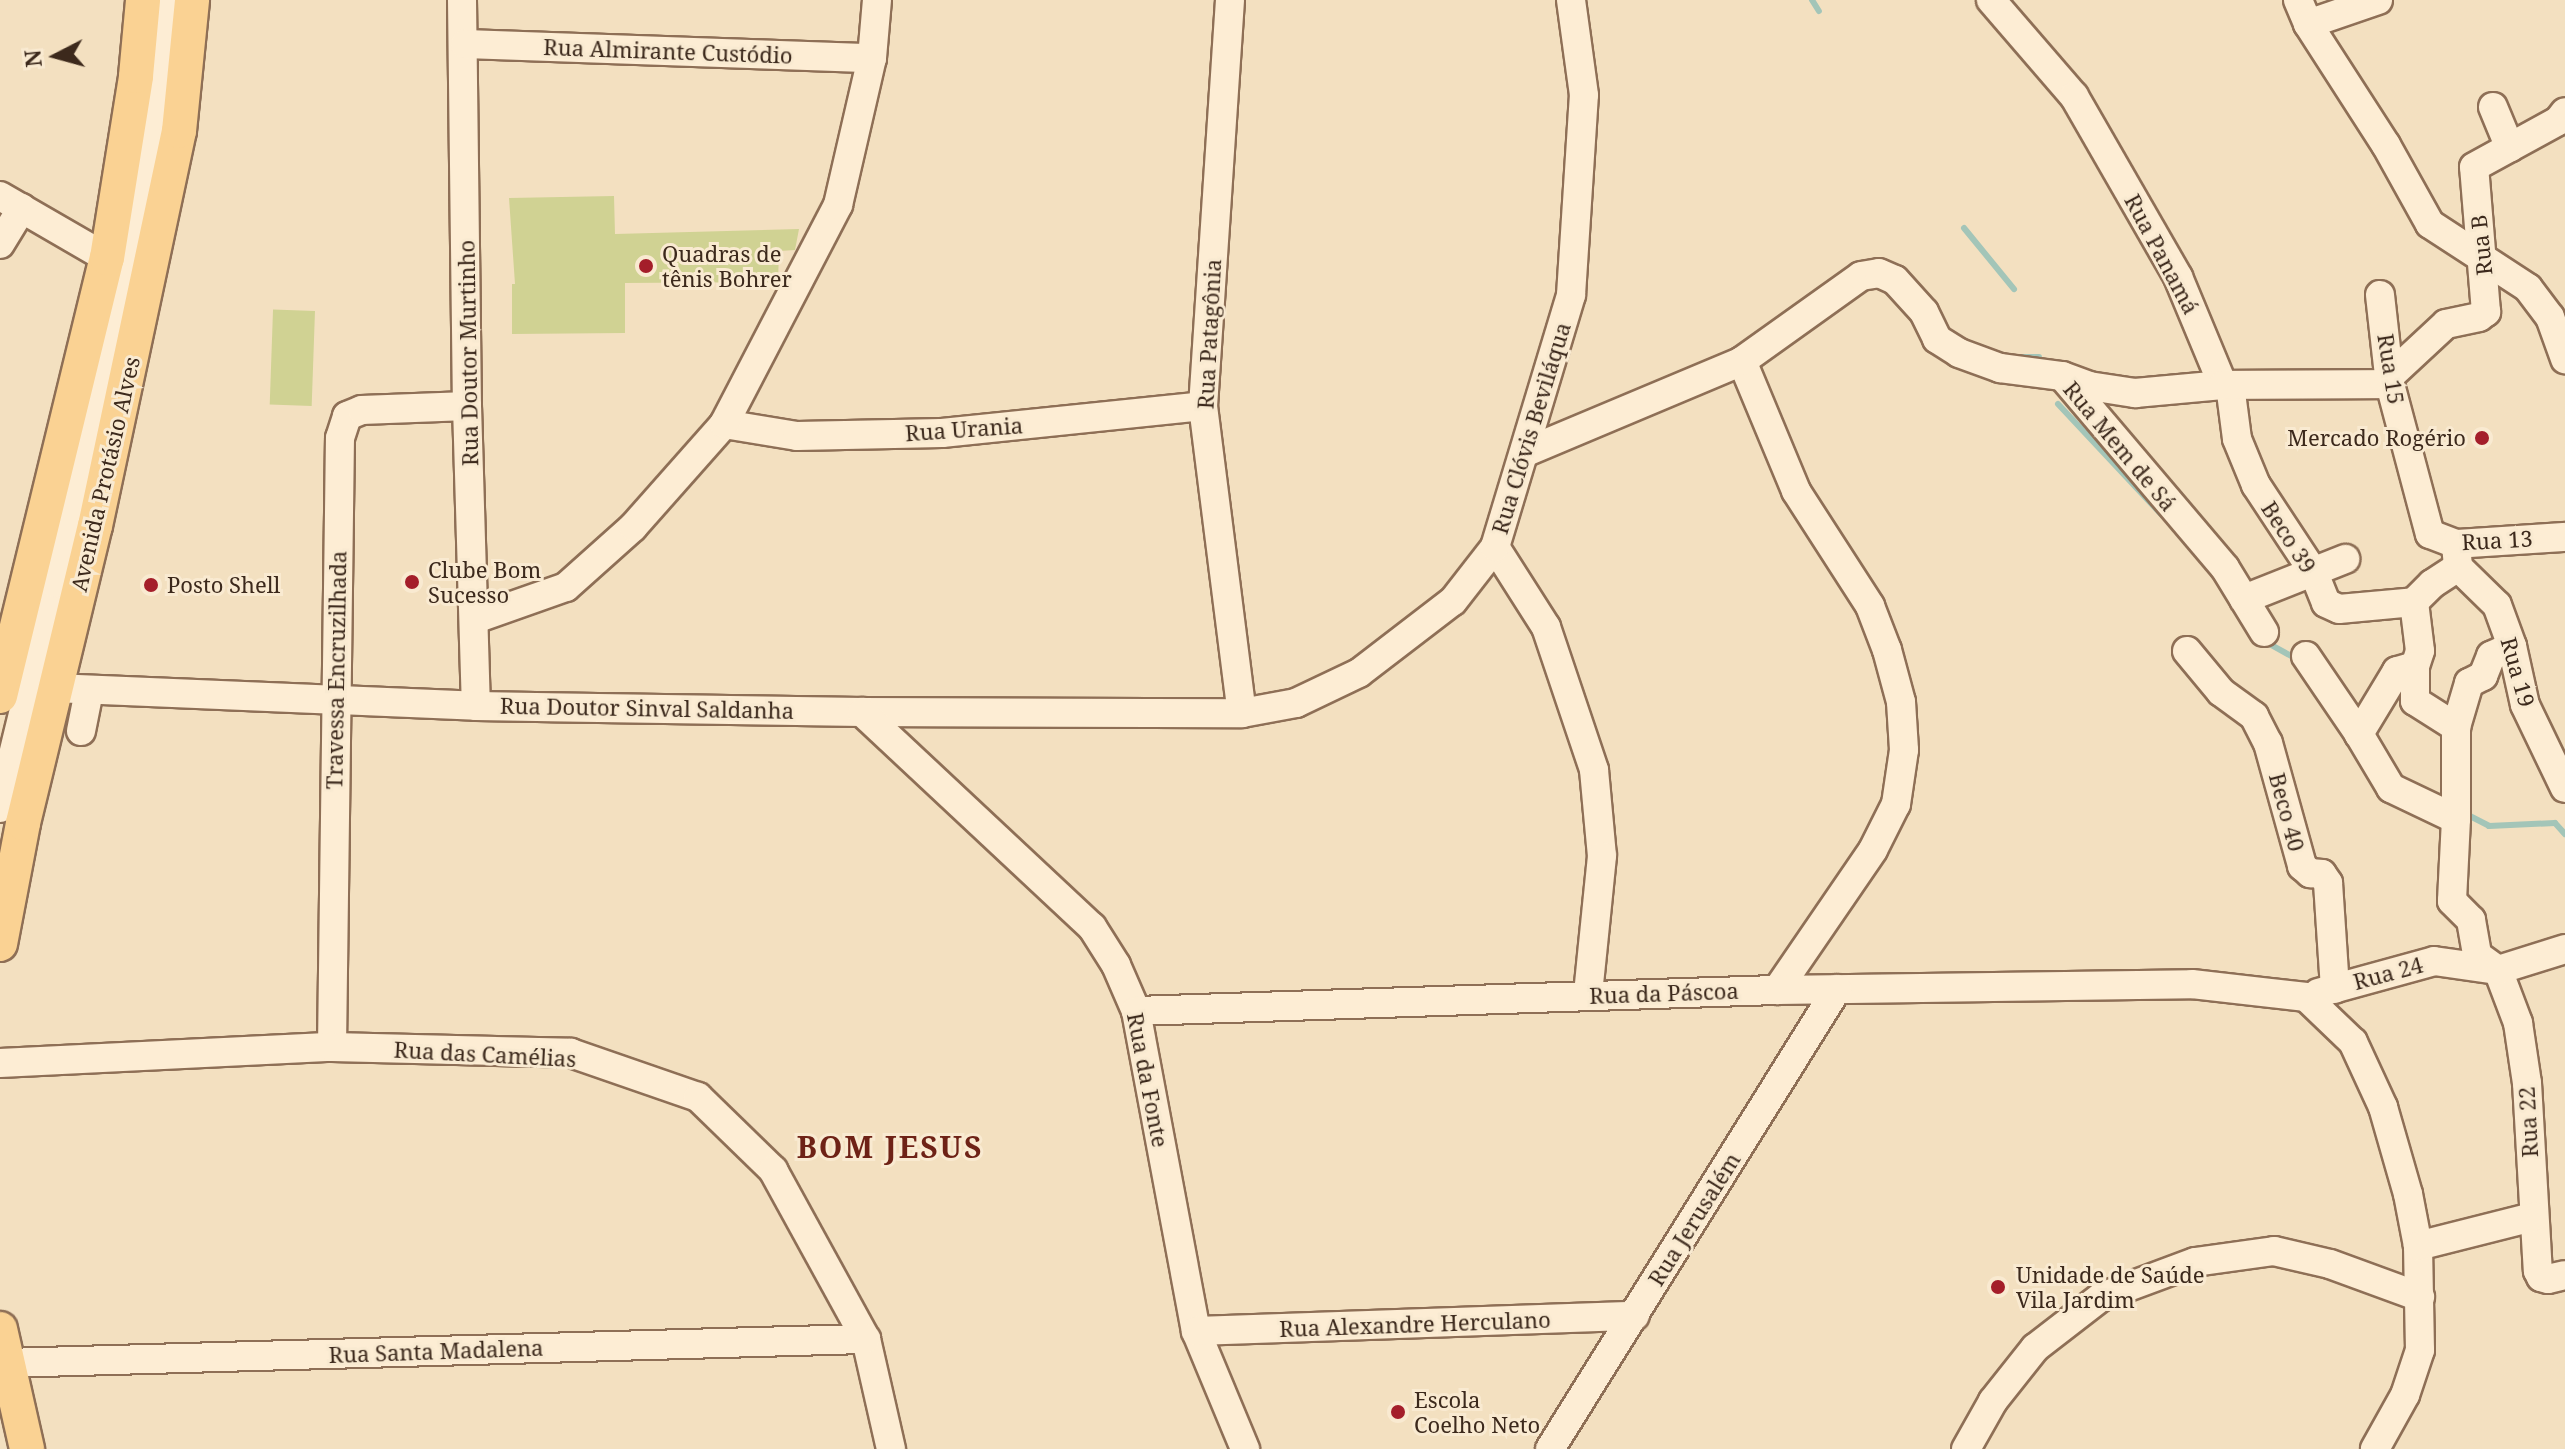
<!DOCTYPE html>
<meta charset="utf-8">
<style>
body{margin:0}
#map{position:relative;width:2565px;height:1449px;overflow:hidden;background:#f3e0c0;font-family:"Noto Serif",serif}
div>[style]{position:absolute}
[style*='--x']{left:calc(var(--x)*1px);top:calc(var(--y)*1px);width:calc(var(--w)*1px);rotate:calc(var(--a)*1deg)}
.green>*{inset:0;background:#d0d293;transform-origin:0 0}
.stream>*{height:6px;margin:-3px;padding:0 3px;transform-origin:3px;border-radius:3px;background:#a3c5b8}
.roads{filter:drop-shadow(2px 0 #8e6f56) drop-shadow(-2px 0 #8e6f56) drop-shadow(0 2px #8e6f56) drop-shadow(0 -2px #8e6f56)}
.minor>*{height:28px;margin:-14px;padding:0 14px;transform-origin:14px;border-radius:14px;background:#fdedd4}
.major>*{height:34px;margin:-17px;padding:0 17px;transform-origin:17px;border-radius:17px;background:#fad293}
.dots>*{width:22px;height:22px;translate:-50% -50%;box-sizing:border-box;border:4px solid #f9ead1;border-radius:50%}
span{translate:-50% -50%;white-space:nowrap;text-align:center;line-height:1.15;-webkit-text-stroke:6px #f9ead1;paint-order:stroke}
.street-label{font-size:22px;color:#3c291c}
.poi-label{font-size:22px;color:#3c291c}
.left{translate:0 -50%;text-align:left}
.right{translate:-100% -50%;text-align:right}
.district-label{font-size:30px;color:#6e2216;font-weight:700;letter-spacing:2px}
.north{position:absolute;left:16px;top:16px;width:80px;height:80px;-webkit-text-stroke:6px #f9ead1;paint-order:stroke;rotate:264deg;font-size:22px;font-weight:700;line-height:32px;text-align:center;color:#3c291c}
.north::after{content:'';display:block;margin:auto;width:28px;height:36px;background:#3c291c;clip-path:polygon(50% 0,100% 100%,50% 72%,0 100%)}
</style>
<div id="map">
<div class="green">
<i style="clip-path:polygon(614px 196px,615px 234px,799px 229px,795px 250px,779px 251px,778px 282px,625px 283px,625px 333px,512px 334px,512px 284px,515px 284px,509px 198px)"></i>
<i style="left:315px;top:311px;width:95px;height:42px;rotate:92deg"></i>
</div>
<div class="stream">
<i style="--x:1812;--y:0;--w:13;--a:58"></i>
<i style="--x:1964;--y:228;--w:79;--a:50.7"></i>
<i style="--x:2020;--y:357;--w:19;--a:0"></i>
<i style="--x:2058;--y:404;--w:152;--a:46.9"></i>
<i style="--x:2264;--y:641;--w:37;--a:29"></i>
<i style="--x:2464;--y:813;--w:28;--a:27"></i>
<i style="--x:2489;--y:826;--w:66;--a:-2.6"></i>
<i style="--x:2555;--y:823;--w:15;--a:48"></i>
</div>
<div class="roads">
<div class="minor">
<i style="--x:462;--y:0;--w:406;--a:89.3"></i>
<i style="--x:467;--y:406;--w:300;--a:88.3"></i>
<i style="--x:1230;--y:0;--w:407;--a:93.8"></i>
<i style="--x:1203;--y:406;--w:309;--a:82.8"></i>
<i style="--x:1991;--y:0;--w:127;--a:49.2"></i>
<i style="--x:2074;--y:96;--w:209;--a:60.1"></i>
<i style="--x:2178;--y:277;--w:117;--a:67.4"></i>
<i style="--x:2298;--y:0;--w:26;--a:67"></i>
<i style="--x:2308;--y:24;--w:144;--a:57.2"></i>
<i style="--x:2386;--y:145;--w:90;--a:60.9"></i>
<i style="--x:2430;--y:224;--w:117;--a:33.1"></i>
<i style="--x:2528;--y:288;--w:36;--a:53"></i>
<i style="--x:2550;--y:317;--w:45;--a:70.3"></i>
<i style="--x:2308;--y:24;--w:74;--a:-18.9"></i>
<i style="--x:465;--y:44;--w:407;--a:2"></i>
<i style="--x:2493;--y:107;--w:44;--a:67.5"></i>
<i style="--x:0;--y:196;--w:124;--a:30.1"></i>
<i style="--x:0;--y:244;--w:42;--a:-58.6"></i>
<i style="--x:2380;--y:295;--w:90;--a:83.6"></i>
<i style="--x:2390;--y:384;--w:155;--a:75.1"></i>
<i style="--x:2430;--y:534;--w:28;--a:21"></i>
<i style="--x:2456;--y:544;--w:109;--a:-3.7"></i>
<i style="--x:1742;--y:361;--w:141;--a:67.4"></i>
<i style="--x:1796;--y:491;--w:137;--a:57.2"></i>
<i style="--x:1870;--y:606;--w:47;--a:68.9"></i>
<i style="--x:1887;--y:650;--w:54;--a:74.9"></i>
<i style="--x:1901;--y:702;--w:48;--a:86.4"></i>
<i style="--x:1904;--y:750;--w:55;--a:98.4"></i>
<i style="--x:1896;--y:804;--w:51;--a:116.6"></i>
<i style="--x:1873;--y:850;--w:170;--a:124.4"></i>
<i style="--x:2390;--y:376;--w:76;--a:-42.9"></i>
<i style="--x:2446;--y:324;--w:34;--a:-12"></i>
<i style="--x:2479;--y:317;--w:9;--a:-36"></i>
<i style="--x:2486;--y:312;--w:145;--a:-94.7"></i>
<i style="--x:2474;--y:167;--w:96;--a:-28.7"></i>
<i style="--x:2558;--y:121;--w:11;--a:-52"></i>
<i style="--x:2063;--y:377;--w:250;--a:49.7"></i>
<i style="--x:2225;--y:568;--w:75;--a:58.6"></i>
<i style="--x:2230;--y:385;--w:54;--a:82.6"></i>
<i style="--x:2237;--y:439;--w:50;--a:67.6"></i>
<i style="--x:2256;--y:485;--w:105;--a:56.6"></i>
<i style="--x:2314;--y:573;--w:32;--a:68"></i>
<i style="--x:2326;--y:603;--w:14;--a:25"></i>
<i style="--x:2339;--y:609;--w:75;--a:-5.3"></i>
<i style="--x:724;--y:424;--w:74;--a:9.3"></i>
<i style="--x:797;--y:436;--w:145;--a:-1.2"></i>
<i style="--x:942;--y:433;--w:262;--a:-5.9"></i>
<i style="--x:1526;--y:452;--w:234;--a:-22.8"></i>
<i style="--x:1742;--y:361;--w:146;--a:-35.5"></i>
<i style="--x:1861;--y:276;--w:18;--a:-9"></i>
<i style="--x:1879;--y:273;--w:17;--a:24"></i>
<i style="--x:1895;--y:280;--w:43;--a:47.8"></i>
<i style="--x:1924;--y:312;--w:30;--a:64"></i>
<i style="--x:1937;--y:339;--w:26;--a:32"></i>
<i style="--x:1959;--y:353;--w:44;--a:20.1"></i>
<i style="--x:2000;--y:368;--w:63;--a:7.4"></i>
<i style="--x:2062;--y:376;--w:29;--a:20"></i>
<i style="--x:2089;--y:386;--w:47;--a:8.7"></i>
<i style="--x:2135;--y:393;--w:88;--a:-5.2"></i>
<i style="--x:2223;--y:385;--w:167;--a:-0.3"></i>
<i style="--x:2456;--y:544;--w:23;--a:85"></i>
<i style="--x:2458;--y:567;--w:31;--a:147"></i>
<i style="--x:2432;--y:584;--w:25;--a:135"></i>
<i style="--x:2414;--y:602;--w:49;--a:83"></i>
<i style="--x:2420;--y:651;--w:16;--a:108"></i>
<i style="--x:2415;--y:666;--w:19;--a:164"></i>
<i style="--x:2397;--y:671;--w:74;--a:121.1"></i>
<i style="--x:2359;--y:734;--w:63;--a:59.3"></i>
<i style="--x:2391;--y:788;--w:72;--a:25.5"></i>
<i style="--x:2456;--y:819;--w:82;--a:92.8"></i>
<i style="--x:2452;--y:901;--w:27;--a:45"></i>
<i style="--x:2471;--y:920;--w:36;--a:80"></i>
<i style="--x:2477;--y:955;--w:26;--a:36"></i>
<i style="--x:2498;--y:970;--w:57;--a:69.3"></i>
<i style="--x:2518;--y:1023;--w:61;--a:81.5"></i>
<i style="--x:2527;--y:1083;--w:188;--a:86.7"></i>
<i style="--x:2538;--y:1271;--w:7;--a:63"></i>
<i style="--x:2541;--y:1277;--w:7;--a:16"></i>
<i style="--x:2548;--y:1279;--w:17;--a:-13"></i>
<i style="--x:1495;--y:547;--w:95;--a:57.5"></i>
<i style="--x:1546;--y:627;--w:151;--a:71.4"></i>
<i style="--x:1594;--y:770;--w:86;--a:84.7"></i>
<i style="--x:1602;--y:856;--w:140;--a:95.8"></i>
<i style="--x:2458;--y:567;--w:54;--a:44.3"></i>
<i style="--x:2497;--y:605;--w:44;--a:69.9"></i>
<i style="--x:2512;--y:646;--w:60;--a:77.6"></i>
<i style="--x:2525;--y:705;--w:92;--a:64.3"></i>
<i style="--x:2244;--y:599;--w:109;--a:-21.6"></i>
<i style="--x:475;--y:619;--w:96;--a:-19.4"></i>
<i style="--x:566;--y:587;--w:90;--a:-41.8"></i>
<i style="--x:633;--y:527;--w:137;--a:-48.5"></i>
<i style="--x:724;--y:424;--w:247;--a:-62.5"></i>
<i style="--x:838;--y:205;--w:151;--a:-77"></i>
<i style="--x:872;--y:58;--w:58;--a:-85.1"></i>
<i style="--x:2187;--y:651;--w:53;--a:50.3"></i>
<i style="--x:2221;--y:692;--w:41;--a:36"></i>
<i style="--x:2254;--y:716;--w:30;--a:63"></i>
<i style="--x:2268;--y:743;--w:128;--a:74.5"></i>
<i style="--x:2302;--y:866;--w:11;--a:41"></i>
<i style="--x:2310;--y:873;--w:12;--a:5"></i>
<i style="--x:2322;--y:874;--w:11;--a:56"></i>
<i style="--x:2328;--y:883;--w:106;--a:86.2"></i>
<i style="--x:2306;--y:656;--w:94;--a:55.8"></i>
<i style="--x:2415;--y:666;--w:35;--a:90"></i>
<i style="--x:2415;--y:701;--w:49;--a:32.4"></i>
<i style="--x:54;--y:688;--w:422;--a:2.4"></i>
<i style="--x:476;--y:706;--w:386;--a:0.9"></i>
<i style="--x:862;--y:712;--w:380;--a:0.2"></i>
<i style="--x:1242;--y:713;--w:55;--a:-10.5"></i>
<i style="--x:1296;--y:703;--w:70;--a:-25.5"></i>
<i style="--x:1359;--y:673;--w:118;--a:-37.5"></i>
<i style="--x:1453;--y:601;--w:68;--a:-52.1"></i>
<i style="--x:1495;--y:547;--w:263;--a:-73.2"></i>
<i style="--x:1571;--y:295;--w:200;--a:-86.3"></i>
<i style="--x:1584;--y:95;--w:96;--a:-97.8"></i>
<i style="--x:862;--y:712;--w:315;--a:43.1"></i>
<i style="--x:1092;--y:927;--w:45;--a:57.7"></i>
<i style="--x:1116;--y:965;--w:50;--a:66.5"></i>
<i style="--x:1136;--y:1011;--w:326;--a:79.4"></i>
<i style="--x:1196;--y:1331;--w:128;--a:67.4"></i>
<i style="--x:81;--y:731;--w:41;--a:-78.7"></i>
<i style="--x:0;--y:808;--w:232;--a:-76.3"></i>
<i style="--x:55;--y:583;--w:325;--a:-77.4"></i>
<i style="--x:126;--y:266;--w:151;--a:-79.7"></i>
<i style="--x:153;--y:117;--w:118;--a:-84.6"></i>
<i style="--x:2456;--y:819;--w:92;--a:-90"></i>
<i style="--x:2456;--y:727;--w:46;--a:-73.5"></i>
<i style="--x:2469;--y:683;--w:16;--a:-27"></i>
<i style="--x:2483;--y:676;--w:22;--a:-68"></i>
<i style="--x:2491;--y:656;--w:23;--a:-25"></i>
<i style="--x:2318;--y:993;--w:120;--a:-15.4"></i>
<i style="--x:2434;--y:961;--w:65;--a:8"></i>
<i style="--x:2498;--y:970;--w:70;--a:-17.4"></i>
<i style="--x:1136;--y:1011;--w:641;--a:-1.88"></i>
<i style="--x:1777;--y:990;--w:415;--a:-0.8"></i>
<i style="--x:2192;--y:984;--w:115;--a:6.5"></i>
<i style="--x:2306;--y:997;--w:65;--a:43.8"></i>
<i style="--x:2353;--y:1042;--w:72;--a:65.2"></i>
<i style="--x:2383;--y:1107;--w:91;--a:74"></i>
<i style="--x:2408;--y:1194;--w:53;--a:79.1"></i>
<i style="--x:2418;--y:1246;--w:104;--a:88.9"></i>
<i style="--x:2420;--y:1350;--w:47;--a:108.4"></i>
<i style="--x:2405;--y:1395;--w:62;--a:119.1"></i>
<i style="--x:332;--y:1047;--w:609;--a:-89.25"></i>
<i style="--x:340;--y:438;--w:23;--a:-72"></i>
<i style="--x:347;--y:416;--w:16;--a:-22"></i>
<i style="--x:362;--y:410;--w:105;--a:-2.2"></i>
<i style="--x:0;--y:1063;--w:332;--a:-2.8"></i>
<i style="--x:332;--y:1047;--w:239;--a:1.4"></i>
<i style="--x:571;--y:1053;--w:134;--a:19.1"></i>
<i style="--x:698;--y:1097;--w:105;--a:44.2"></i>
<i style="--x:773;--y:1170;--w:193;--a:61.2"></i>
<i style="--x:866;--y:1339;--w:113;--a:77.2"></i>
<i style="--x:2418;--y:1246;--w:119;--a:-14.2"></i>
<i style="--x:1196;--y:1331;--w:439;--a:-2"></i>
<i style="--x:5;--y:1363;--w:861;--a:-1.6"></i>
<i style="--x:1550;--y:1449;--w:542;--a:-58.04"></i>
<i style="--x:1966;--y:1449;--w:55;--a:-60.6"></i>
<i style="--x:1993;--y:1401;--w:68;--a:-51.6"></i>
<i style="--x:2035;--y:1348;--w:83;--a:-37.7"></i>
<i style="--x:2101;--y:1297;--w:100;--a:-20.4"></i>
<i style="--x:2195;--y:1262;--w:80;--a:-7.9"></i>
<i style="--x:2274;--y:1251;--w:57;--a:13.1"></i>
<i style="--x:2330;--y:1264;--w:96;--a:20.1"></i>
</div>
<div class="major">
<i style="--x:0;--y:696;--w:451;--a:-76.3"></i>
<i style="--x:107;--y:258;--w:184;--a:-80.9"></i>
<i style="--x:136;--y:76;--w:76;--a:-84.7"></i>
<i style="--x:0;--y:944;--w:123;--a:-79.2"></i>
<i style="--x:23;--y:823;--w:306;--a:-76.4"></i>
<i style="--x:95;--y:526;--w:404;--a:-78"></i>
<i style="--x:179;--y:131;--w:132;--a:-84.3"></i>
<i style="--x:0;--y:1329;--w:123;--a:77.3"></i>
</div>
</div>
<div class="dots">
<i style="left:646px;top:266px;background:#a41e2a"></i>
<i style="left:2482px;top:438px;background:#a41e2a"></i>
<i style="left:412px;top:582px;background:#a41e2a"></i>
<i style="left:151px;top:585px;background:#a41e2a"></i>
<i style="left:1998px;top:1287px;background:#a41e2a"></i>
<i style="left:1398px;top:1412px;background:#a41e2a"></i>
</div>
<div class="street-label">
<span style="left:668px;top:51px;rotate:2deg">Rua Almirante Custódio</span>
<span style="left:2481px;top:245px;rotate:-96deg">Rua B</span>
<span style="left:2162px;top:254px;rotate:62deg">Rua Panamá</span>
<span style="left:1209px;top:334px;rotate:-87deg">Rua Patagônia</span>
<span style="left:468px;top:353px;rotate:-91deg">Rua Doutor Murtinho</span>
<span style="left:2391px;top:369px;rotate:81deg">Rua 15</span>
<span style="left:1531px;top:428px;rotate:-73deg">Rua Clóvis Beviláqua</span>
<span style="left:964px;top:429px;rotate:-4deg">Rua Urania</span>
<span style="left:2120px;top:446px;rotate:50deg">Rua Mem de Sá</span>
<span style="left:105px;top:474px;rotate:-77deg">Avenida Protásio Alves</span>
<span style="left:2289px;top:537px;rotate:57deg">Beco 39</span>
<span style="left:2497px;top:540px;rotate:-3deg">Rua 13</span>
<span style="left:336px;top:670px;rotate:-89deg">Travessa Encruzilhada</span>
<span style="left:2518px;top:672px;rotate:74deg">Rua 19</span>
<span style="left:647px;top:708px;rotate:1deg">Rua Doutor Sinval Saldanha</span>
<span style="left:2287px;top:812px;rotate:75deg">Beco 40</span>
<span style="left:2388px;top:973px;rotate:-15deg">Rua 24</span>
<span style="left:1664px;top:993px;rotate:-2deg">Rua da Páscoa</span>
<span style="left:485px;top:1054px;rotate:3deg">Rua das Camélias</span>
<span style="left:1148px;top:1080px;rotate:79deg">Rua da Fonte</span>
<span style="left:2528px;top:1122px;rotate:-93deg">Rua 22</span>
<span style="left:1694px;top:1219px;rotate:-58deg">Rua Jerusalém</span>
<span style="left:1415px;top:1324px;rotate:-2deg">Rua Alexandre Herculano</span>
<span style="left:436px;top:1351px;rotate:-2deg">Rua Santa Madalena</span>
</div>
<div class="poi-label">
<span class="left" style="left:662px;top:266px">Quadras de<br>tênis Bohrer</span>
<span class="right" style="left:2466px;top:438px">Mercado Rogério</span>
<span class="left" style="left:428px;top:582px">Clube Bom<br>Sucesso</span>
<span class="left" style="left:167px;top:585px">Posto Shell</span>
<span class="left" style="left:2016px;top:1287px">Unidade de Saúde<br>Vila Jardim</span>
<span class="left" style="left:1414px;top:1412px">Escola<br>Coelho Neto</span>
</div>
<div class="district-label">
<span style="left:890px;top:1147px">BOM JESUS</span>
</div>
<div class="north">N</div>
</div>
